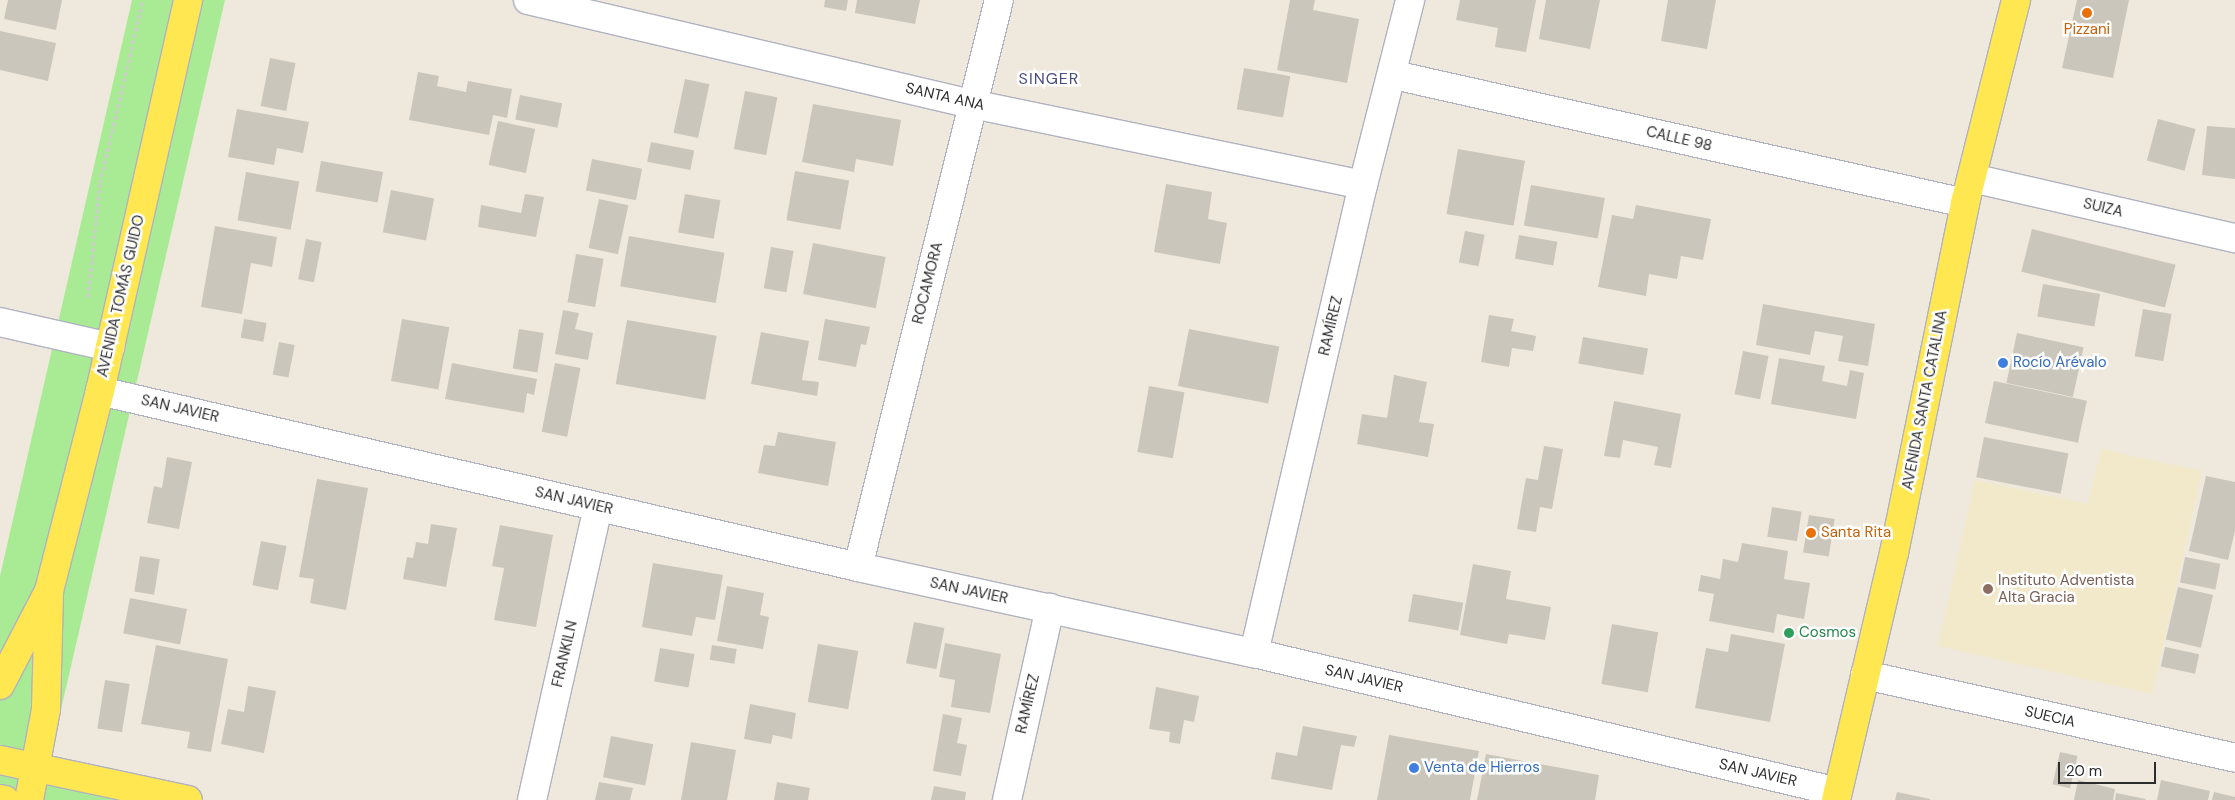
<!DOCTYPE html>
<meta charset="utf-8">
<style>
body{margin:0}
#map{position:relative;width:2235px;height:800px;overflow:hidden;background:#efe9dd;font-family:"DM Sans",sans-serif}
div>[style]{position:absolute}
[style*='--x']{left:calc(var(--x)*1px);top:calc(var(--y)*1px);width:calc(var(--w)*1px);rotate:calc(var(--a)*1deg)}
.education>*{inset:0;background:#f2e9cb}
.green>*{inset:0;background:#a9eb94}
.building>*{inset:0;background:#cac6bc;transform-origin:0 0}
.path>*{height:3px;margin-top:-1.5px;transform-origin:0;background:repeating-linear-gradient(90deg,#ccc 0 4px,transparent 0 6.5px)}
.roads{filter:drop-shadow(1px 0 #b1b2c1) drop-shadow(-1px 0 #b1b2c1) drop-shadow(0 1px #b1b2c1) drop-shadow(0 -1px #b1b2c1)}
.minor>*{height:28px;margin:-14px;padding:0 14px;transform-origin:14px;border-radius:14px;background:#fff}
.major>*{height:28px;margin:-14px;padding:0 14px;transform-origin:14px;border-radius:14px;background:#ffe752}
.dots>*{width:14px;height:14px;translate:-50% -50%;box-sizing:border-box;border:2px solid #fff;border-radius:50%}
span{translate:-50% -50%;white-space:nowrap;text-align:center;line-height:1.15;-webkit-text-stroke:5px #fff;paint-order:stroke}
.food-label{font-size:15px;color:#c56008}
.left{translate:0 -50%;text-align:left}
.street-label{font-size:15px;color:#2c2c2c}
.shop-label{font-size:15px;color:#366cbe}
.education-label{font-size:15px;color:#785e54}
.leisure-label{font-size:15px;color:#27864d}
.neighbourhood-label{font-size:16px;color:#474c82;letter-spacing:1px}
.scale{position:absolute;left:2058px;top:762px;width:98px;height:22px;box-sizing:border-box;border:2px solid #2c2c2c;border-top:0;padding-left:6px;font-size:15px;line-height:18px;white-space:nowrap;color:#2c2c2c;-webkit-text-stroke:4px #fff;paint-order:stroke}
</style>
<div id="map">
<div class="education">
<i style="clip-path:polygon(2101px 449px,2202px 471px,2152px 694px,1938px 646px,1975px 480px,2088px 504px)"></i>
</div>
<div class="green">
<i style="clip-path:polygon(132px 0,225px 0,44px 783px,117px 800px,0 800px,0 576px)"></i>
</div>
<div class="building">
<i style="clip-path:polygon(8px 0,62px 0,56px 30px,4px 19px)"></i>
<i style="clip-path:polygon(825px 0,848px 0,846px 11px,824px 7px)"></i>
<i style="clip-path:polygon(857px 0,920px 0,915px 24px,855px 13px)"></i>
<i style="clip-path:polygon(1290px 0,1315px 0,1313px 10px,1359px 19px,1347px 83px,1277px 70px)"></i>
<i style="clip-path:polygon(1460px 0,1536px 0,1526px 52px,1495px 47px,1498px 28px,1456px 20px)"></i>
<i style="clip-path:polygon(1546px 0,1600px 0,1590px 49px,1539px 39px)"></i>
<i style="clip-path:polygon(1668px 0,1716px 0,1707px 49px,1661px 41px)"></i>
<i style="clip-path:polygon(2077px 0,2129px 0,2113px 78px,2062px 68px)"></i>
<i style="clip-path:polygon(0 31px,56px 43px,48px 81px,0 70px)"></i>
<i style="left:270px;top:58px;width:26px;height:49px;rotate:11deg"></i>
<i style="left:1244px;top:68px;width:47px;height:42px;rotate:10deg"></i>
<i style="clip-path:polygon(418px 72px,439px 76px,437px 86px,466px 92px,468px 81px,512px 89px,507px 118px,493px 115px,489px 135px,409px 120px)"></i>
<i style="left:685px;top:79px;width:25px;height:55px;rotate:12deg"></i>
<i style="left:745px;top:91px;width:33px;height:59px;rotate:11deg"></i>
<i style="left:520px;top:95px;width:43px;height:25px;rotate:11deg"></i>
<i style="clip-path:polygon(813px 104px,901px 120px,893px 166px,856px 159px,854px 172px,802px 162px)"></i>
<i style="clip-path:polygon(237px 109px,309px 122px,303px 153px,277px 148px,274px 165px,228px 157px)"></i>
<i style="left:2158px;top:119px;width:39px;height:43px;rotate:15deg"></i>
<i style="left:498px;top:121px;width:38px;height:45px;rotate:12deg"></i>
<i style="clip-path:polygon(2207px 126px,2235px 128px,2235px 179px,2202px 175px)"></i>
<i style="left:651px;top:142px;width:44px;height:20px;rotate:11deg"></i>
<i style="left:1458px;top:149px;width:68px;height:66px;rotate:10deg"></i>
<i style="left:592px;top:159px;width:51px;height:32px;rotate:11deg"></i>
<i style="left:321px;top:161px;width:63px;height:31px;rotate:10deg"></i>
<i style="left:795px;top:171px;width:55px;height:50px;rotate:10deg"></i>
<i style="left:246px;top:172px;width:54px;height:49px;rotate:10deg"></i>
<i style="clip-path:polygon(1166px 184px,1212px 192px,1208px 219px,1227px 223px,1220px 264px,1154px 252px)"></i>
<i style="left:1531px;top:185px;width:75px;height:41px;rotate:10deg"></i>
<i style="left:391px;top:190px;width:44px;height:43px;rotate:11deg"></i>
<i style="clip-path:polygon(525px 194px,544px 197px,536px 237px,478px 227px,481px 205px,521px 213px)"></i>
<i style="left:685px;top:194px;width:36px;height:39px;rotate:10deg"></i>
<i style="left:599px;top:199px;width:30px;height:50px;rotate:12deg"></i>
<i style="clip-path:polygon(1636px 205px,1711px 219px,1703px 260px,1681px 256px,1677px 279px,1649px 274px,1646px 296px,1598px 287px,1612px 215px,1633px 219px)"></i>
<i style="clip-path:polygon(215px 226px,277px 237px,272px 267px,251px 263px,242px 314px,201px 307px)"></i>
<i style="left:2032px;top:229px;width:148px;height:44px;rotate:14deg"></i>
<i style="left:1465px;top:231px;width:20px;height:32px;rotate:11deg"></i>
<i style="left:1519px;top:235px;width:39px;height:24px;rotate:10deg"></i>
<i style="left:629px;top:236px;width:97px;height:51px;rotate:10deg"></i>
<i style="left:306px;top:239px;width:16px;height:41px;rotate:11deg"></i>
<i style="left:813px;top:243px;width:74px;height:52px;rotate:11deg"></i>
<i style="left:771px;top:247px;width:23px;height:42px;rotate:10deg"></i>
<i style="left:576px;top:254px;width:28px;height:49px;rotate:10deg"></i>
<i style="left:2043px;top:284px;width:58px;height:33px;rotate:10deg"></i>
<i style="clip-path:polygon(1763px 304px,1875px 324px,1868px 366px,1838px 361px,1843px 336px,1815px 331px,1810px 355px,1756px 345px)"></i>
<i style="left:2143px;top:309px;width:29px;height:48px;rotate:10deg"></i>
<i style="clip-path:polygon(563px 310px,579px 313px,575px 329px,593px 333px,588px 360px,555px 354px)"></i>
<i style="clip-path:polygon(1489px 315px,1514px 319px,1511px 331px,1536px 336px,1533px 351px,1512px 348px,1509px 367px,1481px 362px)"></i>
<i style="left:244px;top:319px;width:23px;height:19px;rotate:10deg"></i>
<i style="left:402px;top:319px;width:48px;height:63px;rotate:10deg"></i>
<i style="clip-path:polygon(825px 319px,870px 327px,866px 345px,861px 344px,856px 367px,818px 360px)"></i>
<i style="left:627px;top:320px;width:91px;height:65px;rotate:10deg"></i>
<i style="left:519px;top:329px;width:25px;height:40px;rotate:9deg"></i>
<i style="left:1189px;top:329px;width:92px;height:58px;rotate:11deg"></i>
<i style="clip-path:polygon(761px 332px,809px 341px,802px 380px,819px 382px,817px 396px,751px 384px)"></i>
<i style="left:2017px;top:333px;width:68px;height:51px;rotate:12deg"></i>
<i style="left:1583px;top:337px;width:66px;height:27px;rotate:10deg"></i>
<i style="left:279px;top:342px;width:16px;height:33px;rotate:11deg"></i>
<i style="left:1743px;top:351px;width:26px;height:44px;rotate:11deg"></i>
<i style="clip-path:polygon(1779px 358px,1825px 366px,1822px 381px,1847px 386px,1850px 370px,1864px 373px,1856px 419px,1771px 404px)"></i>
<i style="clip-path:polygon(452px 363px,537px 379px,534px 395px,527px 393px,524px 413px,445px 399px)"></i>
<i style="left:555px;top:363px;width:26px;height:70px;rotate:11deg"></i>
<i style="clip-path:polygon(1394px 375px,1427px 382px,1419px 422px,1434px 424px,1428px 457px,1357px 444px,1362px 414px,1387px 418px)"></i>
<i style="left:1994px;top:381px;width:95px;height:43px;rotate:12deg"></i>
<i style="left:1149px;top:386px;width:36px;height:67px;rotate:10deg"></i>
<i style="clip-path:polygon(1614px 401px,1681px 414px,1671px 468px,1654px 465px,1658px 447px,1623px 440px,1620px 458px,1604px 456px)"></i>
<i style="clip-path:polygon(778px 432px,836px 442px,828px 486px,758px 473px,764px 445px,775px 446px)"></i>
<i style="left:1984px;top:437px;width:86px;height:41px;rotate:11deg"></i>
<i style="clip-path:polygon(1544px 446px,1563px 449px,1552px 509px,1540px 507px,1536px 532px,1517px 529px,1526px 478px,1538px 480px)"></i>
<i style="clip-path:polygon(167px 457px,192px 462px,179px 529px,147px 523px,154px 486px,162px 488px)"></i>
<i style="clip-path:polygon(2206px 476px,2235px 482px,2235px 531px,2228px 560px,2189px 551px)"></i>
<i style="clip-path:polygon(317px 479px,368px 488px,346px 610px,310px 603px,314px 579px,299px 577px)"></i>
<i style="left:1772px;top:507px;width:30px;height:30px;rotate:9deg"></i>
<i style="left:1809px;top:515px;width:26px;height:38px;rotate:9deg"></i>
<i style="clip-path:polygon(431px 524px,457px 528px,446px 587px,403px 579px,407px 557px,413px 558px,416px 542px,428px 544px)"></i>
<i style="clip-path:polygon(500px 525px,553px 535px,536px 627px,494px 620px,504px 568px,492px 566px)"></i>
<i style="left:261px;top:541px;width:26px;height:45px;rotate:11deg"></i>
<i style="clip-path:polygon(1742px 543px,1788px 551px,1784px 579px,1810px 583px,1804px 619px,1777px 614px,1774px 633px,1709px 621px,1714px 594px,1698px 591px,1701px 575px,1720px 579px,1723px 559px,1738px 562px)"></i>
<i style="left:140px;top:556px;width:20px;height:36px;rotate:9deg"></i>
<i style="left:2185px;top:557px;width:36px;height:26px;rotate:11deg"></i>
<i style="clip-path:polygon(653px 563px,723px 575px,715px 620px,696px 617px,692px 636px,642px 627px)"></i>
<i style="clip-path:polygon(1473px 564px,1511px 571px,1506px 599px,1551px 607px,1545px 640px,1509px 634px,1507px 644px,1460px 635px)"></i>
<i style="clip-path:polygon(727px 586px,764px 593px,760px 615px,769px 617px,763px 649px,717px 641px)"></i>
<i style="left:2178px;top:587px;width:36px;height:54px;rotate:13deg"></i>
<i style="left:1413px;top:594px;width:51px;height:28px;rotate:10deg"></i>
<i style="left:130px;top:598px;width:58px;height:36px;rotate:11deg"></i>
<i style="left:914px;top:622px;width:31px;height:42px;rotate:11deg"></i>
<i style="left:1612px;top:624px;width:47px;height:61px;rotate:10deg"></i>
<i style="clip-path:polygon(1731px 634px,1785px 644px,1770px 722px,1695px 708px,1706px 648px,1728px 652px)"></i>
<i style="clip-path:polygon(945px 643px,1001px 654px,990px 713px,951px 707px,955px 680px,939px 677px)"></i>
<i style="left:818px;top:644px;width:41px;height:59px;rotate:10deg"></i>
<i style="clip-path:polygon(156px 645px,228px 659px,211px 752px,187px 748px,190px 732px,141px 724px)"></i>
<i style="left:712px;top:645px;width:25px;height:15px;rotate:9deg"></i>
<i style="left:2165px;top:647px;width:35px;height:20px;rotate:12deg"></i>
<i style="left:660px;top:648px;width:35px;height:34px;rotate:10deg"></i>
<i style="left:105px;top:680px;width:25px;height:49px;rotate:9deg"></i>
<i style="clip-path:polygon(248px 686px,276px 691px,264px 753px,221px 744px,228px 709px,244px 712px)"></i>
<i style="clip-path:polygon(1156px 687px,1199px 696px,1194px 722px,1184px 720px,1180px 744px,1169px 742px,1170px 732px,1149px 729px)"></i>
<i style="clip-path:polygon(750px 704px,796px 713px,792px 739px,773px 735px,771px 744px,744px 739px)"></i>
<i style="clip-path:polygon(943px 714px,962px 718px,957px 743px,967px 745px,961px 776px,933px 771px)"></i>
<i style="clip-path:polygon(1303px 726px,1357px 736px,1354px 747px,1341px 745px,1332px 790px,1271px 779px,1276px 752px,1297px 756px)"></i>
<i style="clip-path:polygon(1389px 735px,1479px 751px,1470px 800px,1377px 800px)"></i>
<i style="left:611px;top:736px;width:43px;height:42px;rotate:11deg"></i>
<i style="clip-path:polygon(691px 742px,736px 750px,727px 800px,681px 800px)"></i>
<i style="left:2060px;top:752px;width:18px;height:33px;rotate:13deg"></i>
<i style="clip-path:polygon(1486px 754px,1599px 775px,1595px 800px,1477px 800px)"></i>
<i style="clip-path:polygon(2078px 780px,2115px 789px,2113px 800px,2074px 800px)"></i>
<i style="clip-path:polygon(2161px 780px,2210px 791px,2208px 800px,2157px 800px)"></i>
<i style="clip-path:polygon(599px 782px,633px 788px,630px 800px,595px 800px)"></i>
<i style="clip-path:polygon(777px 782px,810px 788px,808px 800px,774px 800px)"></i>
<i style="clip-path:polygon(934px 786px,966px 792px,965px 800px,931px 800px)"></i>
<i style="clip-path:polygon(1897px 792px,1930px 799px,1930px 800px,1895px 800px)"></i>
<i style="clip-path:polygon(2214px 792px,2235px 797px,2235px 800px,2212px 800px)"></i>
<i style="clip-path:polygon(2116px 793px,2146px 799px,2145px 800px,2115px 800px)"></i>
</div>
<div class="path">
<i style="--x:88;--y:297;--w:115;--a:-84"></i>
<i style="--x:100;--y:183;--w:188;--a:-76.8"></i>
</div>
<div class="roads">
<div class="minor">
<i style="--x:528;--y:0;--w:456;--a:13.2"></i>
<i style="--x:972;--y:104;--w:399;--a:11.7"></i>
<i style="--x:1394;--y:75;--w:585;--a:12.64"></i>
<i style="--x:1972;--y:178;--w:270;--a:12.9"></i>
<i style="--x:0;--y:322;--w:113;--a:12.8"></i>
<i style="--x:100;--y:391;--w:778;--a:13.07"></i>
<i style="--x:858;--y:567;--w:405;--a:12.3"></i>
<i style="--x:1254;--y:653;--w:600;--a:13.39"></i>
<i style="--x:858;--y:567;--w:584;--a:-76.04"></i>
<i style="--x:1254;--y:653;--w:481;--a:-76.9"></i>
<i style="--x:1363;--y:185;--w:191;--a:-75.7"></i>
<i style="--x:1865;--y:675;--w:379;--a:12.6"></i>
<i style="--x:532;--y:800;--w:300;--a:-77.3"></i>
<i style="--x:1007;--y:800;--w:197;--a:-77.4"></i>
</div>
<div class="major">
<i style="--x:0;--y:685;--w:106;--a:-62.5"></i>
<i style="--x:49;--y:591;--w:206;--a:-75.7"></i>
<i style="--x:100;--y:391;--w:401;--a:-77.3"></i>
<i style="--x:0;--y:760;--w:192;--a:12"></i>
<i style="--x:0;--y:799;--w:5;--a:11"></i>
<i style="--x:29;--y:800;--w:93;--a:-79.4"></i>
<i style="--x:46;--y:709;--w:114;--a:-88.5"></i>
<i style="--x:1836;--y:800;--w:254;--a:-76.8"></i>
<i style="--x:1894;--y:553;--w:357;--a:-78.5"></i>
<i style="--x:1965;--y:203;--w:209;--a:-75.9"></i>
</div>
</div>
<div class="dots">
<i style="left:2087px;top:13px;background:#e8710a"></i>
<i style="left:2003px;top:363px;background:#3f7fe0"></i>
<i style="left:1811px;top:533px;background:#e8710a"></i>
<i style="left:1988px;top:589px;background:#8d6e63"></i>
<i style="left:1789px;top:633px;background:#2e9e5b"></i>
<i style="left:1414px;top:768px;background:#3f7fe0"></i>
</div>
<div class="food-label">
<span style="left:2087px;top:30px">Pizzani</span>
<span class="left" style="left:1821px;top:533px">Santa Rita</span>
</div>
<div class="street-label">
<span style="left:945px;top:97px;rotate:13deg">SANTA ANA</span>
<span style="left:1679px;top:139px;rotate:13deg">CALLE 98</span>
<span style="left:2103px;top:208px;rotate:13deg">SUIZA</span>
<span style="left:928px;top:283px;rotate:-76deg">ROCAMORA</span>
<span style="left:121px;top:296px;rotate:-77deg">AVENIDA TOMÁS GUIDO</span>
<span style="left:1331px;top:326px;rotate:-77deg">RAMÍREZ</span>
<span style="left:1925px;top:400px;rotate:-79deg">AVENIDA SANTA CATALINA</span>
<span style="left:180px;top:409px;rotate:13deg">SAN JAVIER</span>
<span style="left:574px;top:501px;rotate:13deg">SAN JAVIER</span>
<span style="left:969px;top:591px;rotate:12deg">SAN JAVIER</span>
<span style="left:565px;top:654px;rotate:-77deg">FRANKILN</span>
<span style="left:1364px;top:679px;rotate:13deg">SAN JAVIER</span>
<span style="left:1028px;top:704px;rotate:-77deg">RAMÍREZ</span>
<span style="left:2050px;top:717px;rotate:13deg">SUECIA</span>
<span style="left:1758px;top:773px;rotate:13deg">SAN JAVIER</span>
</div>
<div class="shop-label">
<span class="left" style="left:2013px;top:363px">Rocío Arévalo</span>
<span class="left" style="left:1424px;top:768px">Venta de Hierros</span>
</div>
<div class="education-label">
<span class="left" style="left:1998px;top:589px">Instituto Adventista<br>Alta Gracia</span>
</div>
<div class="leisure-label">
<span class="left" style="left:1799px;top:633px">Cosmos</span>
</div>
<div class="neighbourhood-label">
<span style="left:1049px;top:79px">SINGER</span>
</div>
<div class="scale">20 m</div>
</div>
